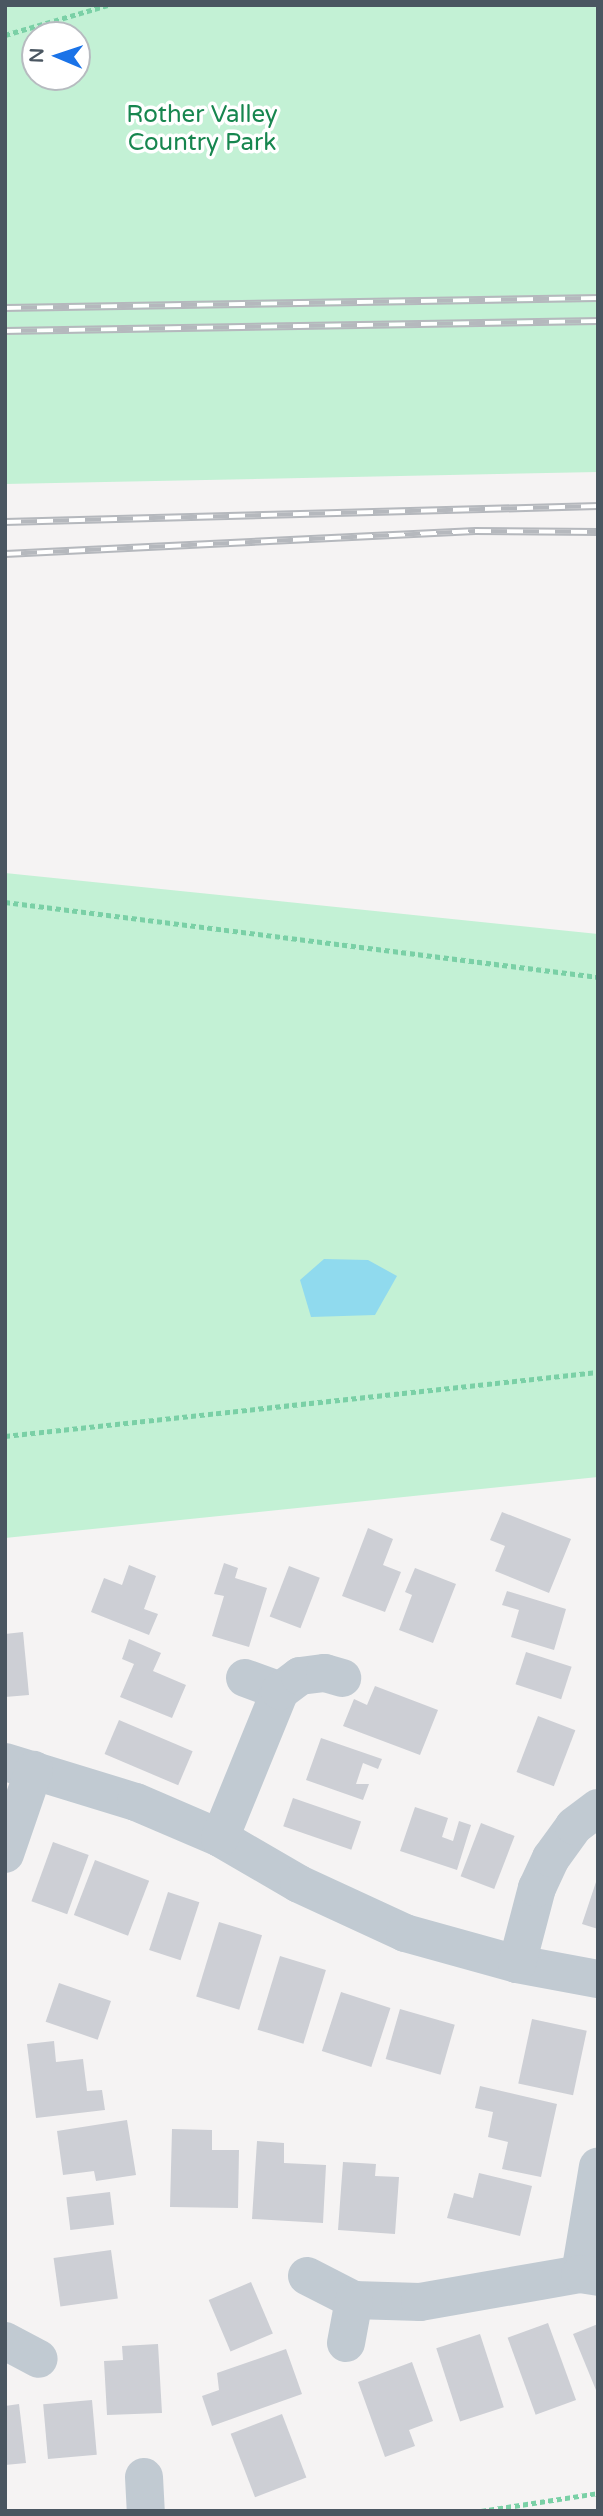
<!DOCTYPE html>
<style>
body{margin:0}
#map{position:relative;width:603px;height:2516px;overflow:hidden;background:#f5f3f3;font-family:"Varela Round",sans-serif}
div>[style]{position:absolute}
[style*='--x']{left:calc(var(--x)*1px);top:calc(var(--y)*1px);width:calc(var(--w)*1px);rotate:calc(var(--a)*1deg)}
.green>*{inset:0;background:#c3f1d5}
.water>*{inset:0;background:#90daee}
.building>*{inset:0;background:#cdcfd5;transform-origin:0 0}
.path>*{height:4.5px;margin-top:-2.25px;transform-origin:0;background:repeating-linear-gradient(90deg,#7ad0a6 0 5px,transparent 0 8.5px)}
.minor>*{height:38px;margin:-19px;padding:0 19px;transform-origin:19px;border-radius:19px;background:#c1cad2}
.rail>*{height:8px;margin-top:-4px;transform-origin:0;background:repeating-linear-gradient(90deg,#fff 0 16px,#b5b8bd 0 32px);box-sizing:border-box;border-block:2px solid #b5b8bd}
span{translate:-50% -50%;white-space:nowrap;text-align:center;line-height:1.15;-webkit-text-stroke:7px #fff;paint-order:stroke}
.park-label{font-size:24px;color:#17864f}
.frame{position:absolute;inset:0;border:7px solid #4a5661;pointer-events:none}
.north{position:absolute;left:21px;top:21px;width:70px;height:70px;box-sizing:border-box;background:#fff;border:2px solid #b7bbc0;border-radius:50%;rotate:272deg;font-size:19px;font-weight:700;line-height:28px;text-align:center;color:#4a5661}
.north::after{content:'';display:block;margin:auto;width:24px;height:32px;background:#1a73e8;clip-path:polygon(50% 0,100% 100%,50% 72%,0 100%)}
</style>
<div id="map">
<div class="green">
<i style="clip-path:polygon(evenodd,5px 5px,598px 5px,598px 472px,5px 484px,5px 5px,35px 35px,77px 35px,77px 77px,35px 77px,35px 35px)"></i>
<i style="clip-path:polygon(5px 873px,598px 934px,598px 1477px,5px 1538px)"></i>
</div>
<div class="water">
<i style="clip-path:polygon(324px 1259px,368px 1260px,397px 1276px,375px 1315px,311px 1317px,300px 1280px)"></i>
</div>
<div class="building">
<i style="clip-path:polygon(502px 1512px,571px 1539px,549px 1593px,495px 1571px,505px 1546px,490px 1540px)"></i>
<i style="clip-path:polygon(368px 1528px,393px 1539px,383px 1565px,401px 1572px,385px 1612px,342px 1596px)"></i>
<i style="clip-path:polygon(224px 1563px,238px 1568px,235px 1578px,267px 1588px,249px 1647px,212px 1636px,224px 1596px,214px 1594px)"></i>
<i style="clip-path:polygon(129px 1565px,156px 1576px,144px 1609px,158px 1614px,149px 1635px,91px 1612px,104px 1578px,122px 1585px)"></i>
<i style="left:289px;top:1566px;width:33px;height:54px;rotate:21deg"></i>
<i style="clip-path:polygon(415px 1568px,456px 1584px,433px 1643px,399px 1630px,412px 1595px,405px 1592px)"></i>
<i style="clip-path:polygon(507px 1591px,566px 1609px,554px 1650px,511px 1637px,519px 1610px,502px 1605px)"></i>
<i style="clip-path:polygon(23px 1632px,29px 1695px,5px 1697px,5px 1634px)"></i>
<i style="clip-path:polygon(129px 1639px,161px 1653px,153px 1671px,186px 1685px,172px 1718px,120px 1697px,134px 1664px,122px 1659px)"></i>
<i style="left:526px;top:1652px;width:48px;height:34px;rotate:18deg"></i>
<i style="clip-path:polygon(375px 1686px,438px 1710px,420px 1755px,343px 1726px,354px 1699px,367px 1705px)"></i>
<i style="left:538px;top:1716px;width:40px;height:60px;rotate:21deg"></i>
<i style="left:119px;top:1720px;width:80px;height:37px;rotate:23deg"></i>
<i style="clip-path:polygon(321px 1738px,382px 1759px,378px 1769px,363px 1763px,356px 1784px,369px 1784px,363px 1800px,306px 1780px)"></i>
<i style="left:293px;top:1798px;width:72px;height:30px;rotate:19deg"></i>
<i style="clip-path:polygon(415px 1807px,448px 1818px,442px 1837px,453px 1841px,459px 1821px,471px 1825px,457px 1870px,400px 1851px)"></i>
<i style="left:481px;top:1823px;width:36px;height:57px;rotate:21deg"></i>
<i style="left:53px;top:1842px;width:38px;height:63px;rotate:20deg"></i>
<i style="left:95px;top:1860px;width:58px;height:59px;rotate:21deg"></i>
<i style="clip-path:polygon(597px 1879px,598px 1879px,598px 1929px,582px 1924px)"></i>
<i style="left:168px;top:1892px;width:33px;height:61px;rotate:18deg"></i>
<i style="left:219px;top:1922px;width:45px;height:78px;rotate:17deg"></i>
<i style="left:280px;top:1956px;width:48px;height:77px;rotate:17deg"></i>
<i style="left:59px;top:1983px;width:55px;height:41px;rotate:19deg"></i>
<i style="left:341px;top:1992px;width:52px;height:62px;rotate:18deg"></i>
<i style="left:400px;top:2009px;width:57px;height:52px;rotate:16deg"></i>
<i style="left:532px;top:2019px;width:56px;height:66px;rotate:12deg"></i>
<i style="clip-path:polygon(54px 2041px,56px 2062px,83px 2059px,87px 2091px,102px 2090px,105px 2110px,36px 2118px,27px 2044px)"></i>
<i style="clip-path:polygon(480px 2086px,557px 2104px,541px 2177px,502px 2169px,508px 2142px,488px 2137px,493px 2112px,475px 2108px)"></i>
<i style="clip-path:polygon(127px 2120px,136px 2175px,96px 2181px,94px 2171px,63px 2175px,57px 2131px)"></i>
<i style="clip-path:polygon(172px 2129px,212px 2130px,212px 2150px,239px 2150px,238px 2208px,170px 2207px)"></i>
<i style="clip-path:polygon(257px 2141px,284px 2143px,284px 2163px,326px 2165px,323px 2223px,252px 2219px)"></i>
<i style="clip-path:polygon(343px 2162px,376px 2164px,375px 2176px,399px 2177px,395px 2234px,338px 2230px)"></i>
<i style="clip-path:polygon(479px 2173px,532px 2186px,520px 2236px,447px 2218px,454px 2193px,473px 2198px)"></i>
<i style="left:110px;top:2192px;width:33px;height:44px;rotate:83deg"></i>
<i style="left:111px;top:2250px;width:49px;height:58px;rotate:82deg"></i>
<i style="left:251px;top:2282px;width:56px;height:46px;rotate:67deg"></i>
<i style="left:548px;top:2323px;width:82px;height:43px;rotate:70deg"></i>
<i style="clip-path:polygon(598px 2324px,598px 2395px,573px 2334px)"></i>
<i style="left:480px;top:2334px;width:77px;height:46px;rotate:72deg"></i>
<i style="clip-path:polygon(158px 2344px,162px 2413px,107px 2415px,104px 2361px,123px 2360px,122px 2346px)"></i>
<i style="clip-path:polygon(286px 2349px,302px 2394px,212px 2426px,202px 2396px,219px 2390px,217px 2373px)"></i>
<i style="clip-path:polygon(412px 2362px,433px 2421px,409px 2430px,415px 2446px,385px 2457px,358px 2382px)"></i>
<i style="left:92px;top:2400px;width:55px;height:49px;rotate:85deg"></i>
<i style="clip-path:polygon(19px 2404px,26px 2463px,5px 2465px,5px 2406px)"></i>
<i style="left:282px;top:2414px;width:68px;height:55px;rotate:69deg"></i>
</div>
<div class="path">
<i style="--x:5;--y:35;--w:107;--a:-16.2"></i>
<i style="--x:5;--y:902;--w:598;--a:7.21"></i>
<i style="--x:5;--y:1436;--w:596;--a:-6.16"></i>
<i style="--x:481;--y:2511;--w:118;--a:-8.7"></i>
</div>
<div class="minor">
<i style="--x:245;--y:1678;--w:37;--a:20"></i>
<i style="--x:5;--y:1762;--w:137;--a:17"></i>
<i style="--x:136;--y:1802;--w:91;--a:23.2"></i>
<i style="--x:220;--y:1838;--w:91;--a:30.2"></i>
<i style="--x:299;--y:1884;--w:117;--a:24.8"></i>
<i style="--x:405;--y:1933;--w:116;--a:15.5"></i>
<i style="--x:517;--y:1964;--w:82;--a:10.5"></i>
<i style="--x:220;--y:1838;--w:159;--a:-67.8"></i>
<i style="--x:280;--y:1691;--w:25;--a:-37"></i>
<i style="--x:300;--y:1676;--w:25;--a:-7"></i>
<i style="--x:325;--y:1673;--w:18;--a:16"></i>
<i style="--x:5;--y:1854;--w:89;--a:-71"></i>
<i style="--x:517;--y:1964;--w:79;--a:-75.3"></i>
<i style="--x:537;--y:1888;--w:33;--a:-65"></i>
<i style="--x:551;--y:1858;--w:39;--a:-54"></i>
<i style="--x:574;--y:1826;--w:30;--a:-37"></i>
<i style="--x:580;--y:2274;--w:109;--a:-80.5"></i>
<i style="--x:307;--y:2276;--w:53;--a:27.1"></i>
<i style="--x:354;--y:2300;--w:66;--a:1.7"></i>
<i style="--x:420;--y:2302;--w:162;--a:-9.9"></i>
<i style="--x:580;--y:2274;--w:18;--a:9"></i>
<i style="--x:5;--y:2341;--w:38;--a:28"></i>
<i style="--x:346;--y:2343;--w:44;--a:-79.5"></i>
<i style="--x:144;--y:2477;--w:34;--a:87"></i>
</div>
<div class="rail">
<i style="--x:5;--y:308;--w:593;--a:-0.97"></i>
<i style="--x:5;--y:331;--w:593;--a:-0.97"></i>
<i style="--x:5;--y:522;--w:593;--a:-1.55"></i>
<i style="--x:5;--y:554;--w:471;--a:-2.8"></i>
<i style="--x:475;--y:531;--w:123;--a:0.5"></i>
</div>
<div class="park-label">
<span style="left:202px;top:129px">Rother Valley<br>Country Park</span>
</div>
<div class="frame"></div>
<div class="north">N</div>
</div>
